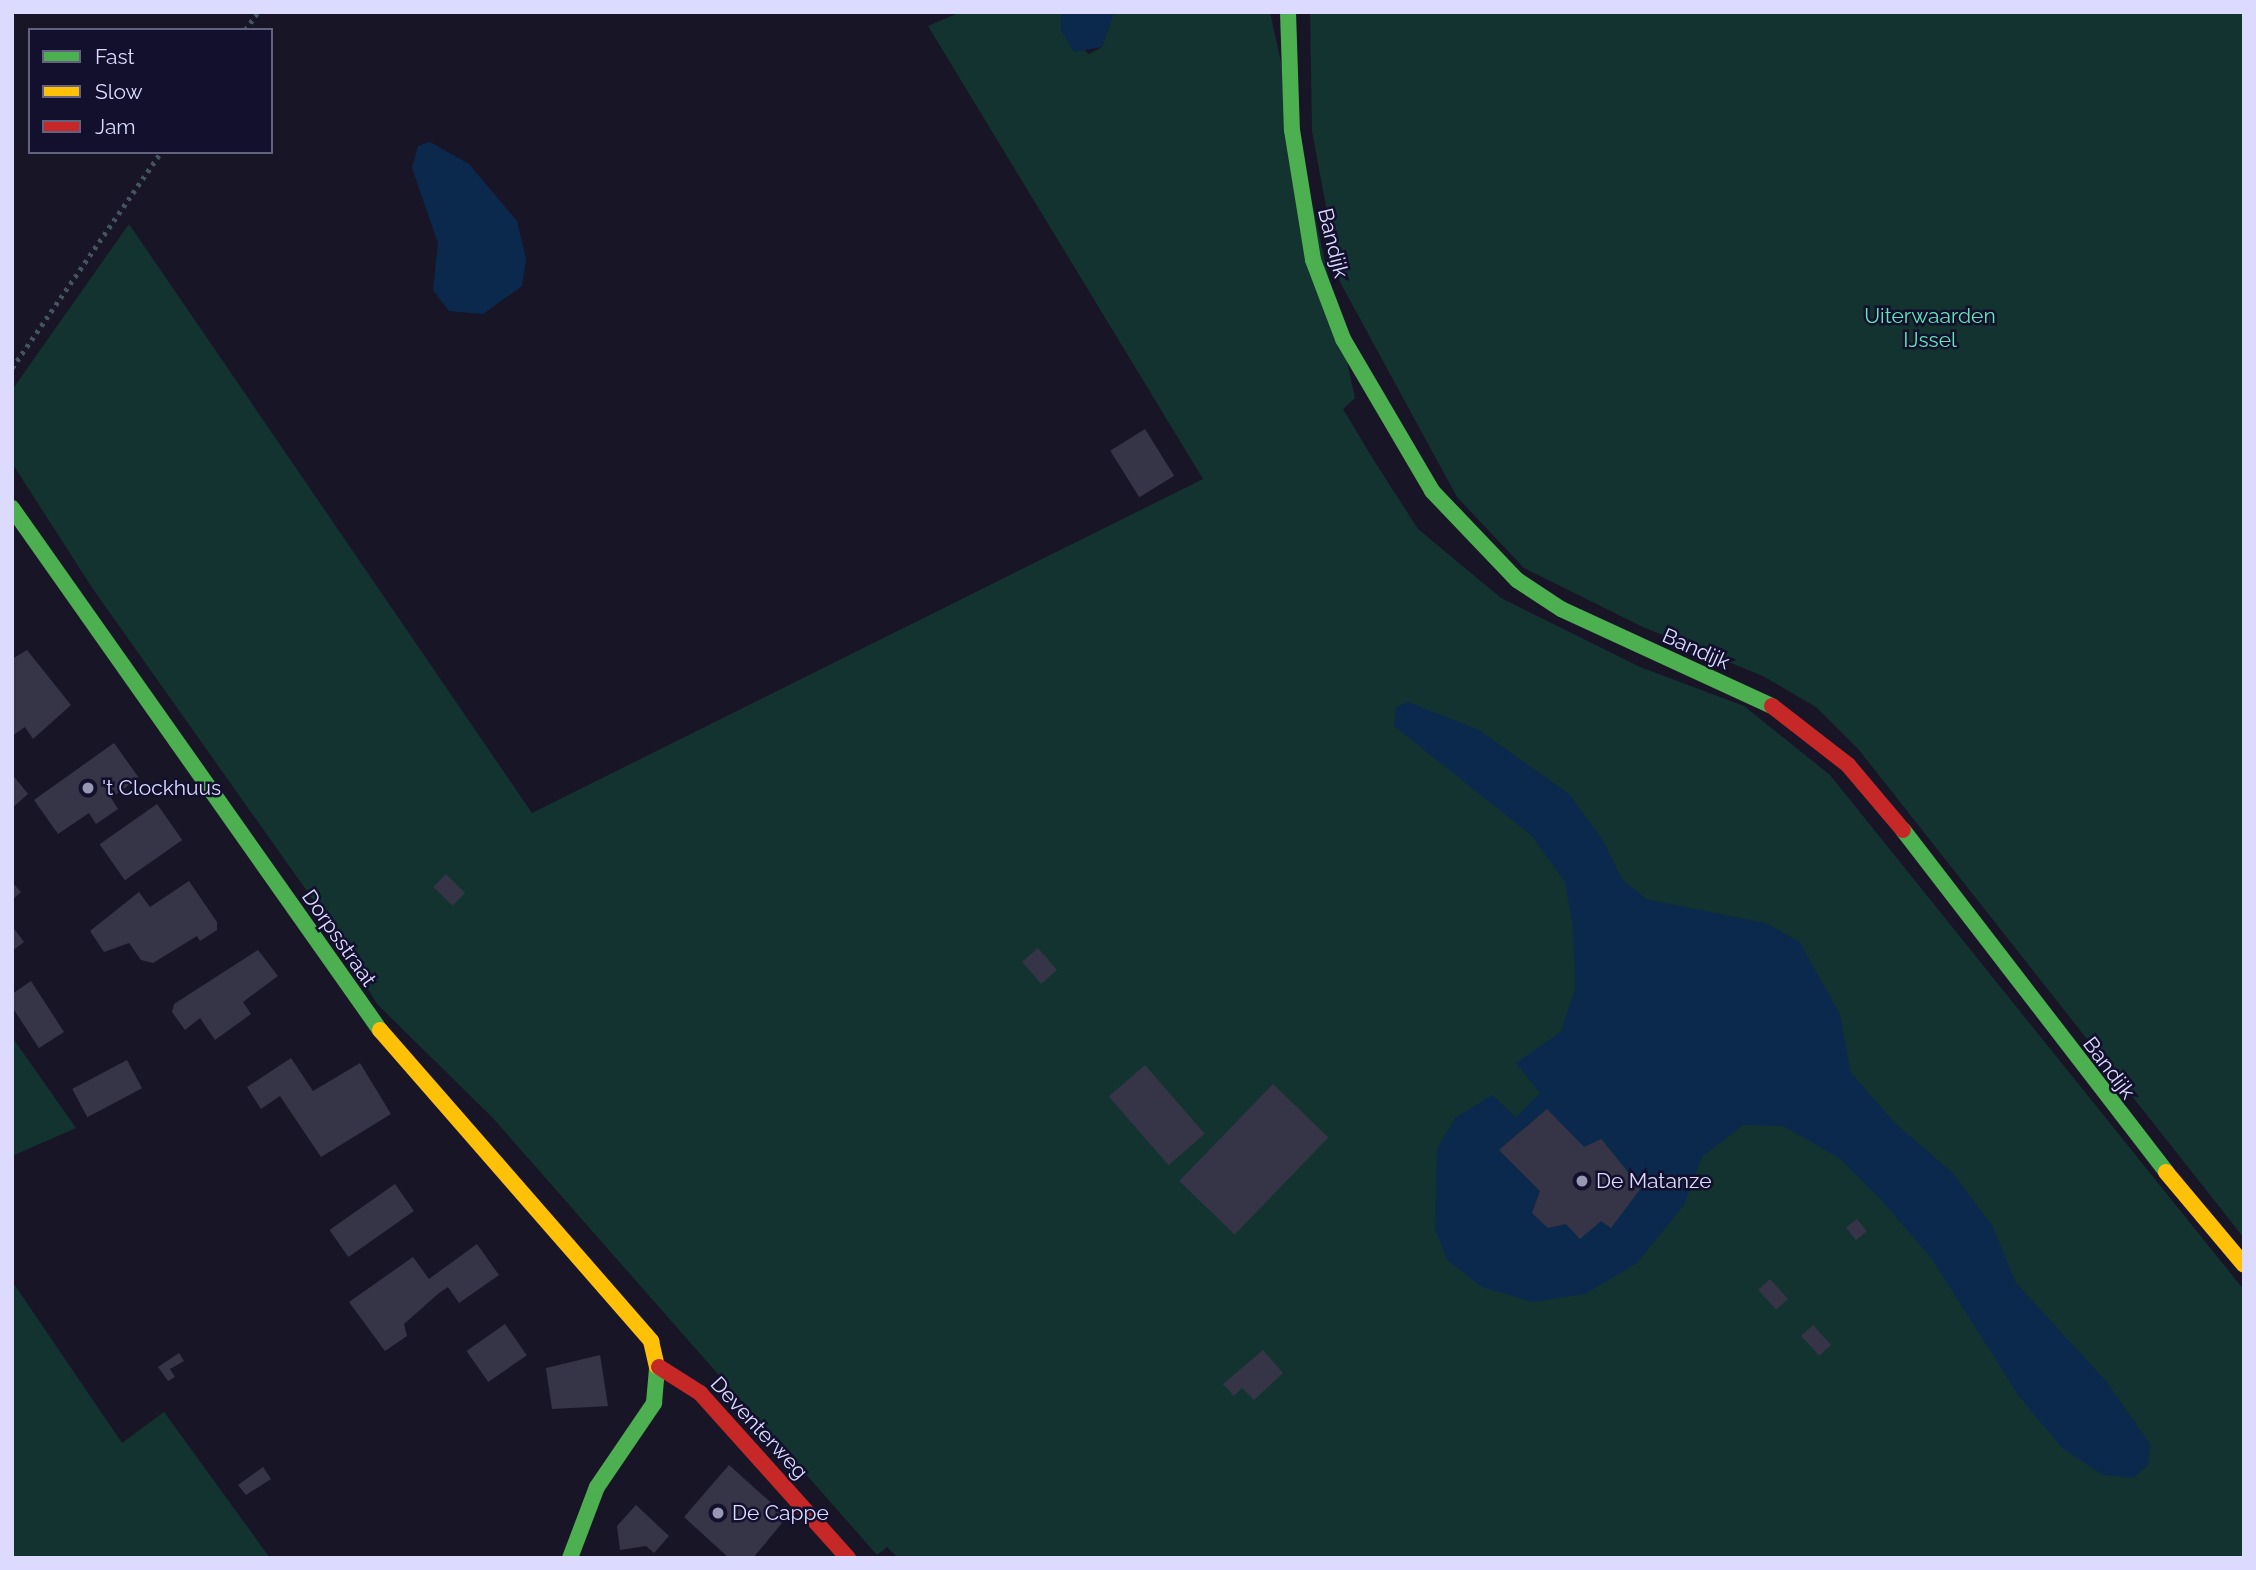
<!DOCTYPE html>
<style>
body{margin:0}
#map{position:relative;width:2256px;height:1570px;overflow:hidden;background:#181626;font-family:Raleway,sans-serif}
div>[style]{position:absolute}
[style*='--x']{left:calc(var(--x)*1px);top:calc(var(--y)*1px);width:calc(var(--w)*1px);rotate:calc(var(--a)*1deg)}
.green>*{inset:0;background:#133330}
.water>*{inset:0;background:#0b294d}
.building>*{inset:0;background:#363447;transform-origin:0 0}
.path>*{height:4.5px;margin-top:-2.25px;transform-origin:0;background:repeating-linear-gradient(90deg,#435362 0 3.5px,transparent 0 8.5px)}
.fast>*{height:16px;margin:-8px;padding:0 8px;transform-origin:8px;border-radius:8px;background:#4caf50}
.slow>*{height:16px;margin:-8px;padding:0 8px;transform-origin:8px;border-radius:8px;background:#ffc107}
.jam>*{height:16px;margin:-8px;padding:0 8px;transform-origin:8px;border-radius:8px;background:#c62828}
.dots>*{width:19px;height:19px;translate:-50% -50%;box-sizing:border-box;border:4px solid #12102c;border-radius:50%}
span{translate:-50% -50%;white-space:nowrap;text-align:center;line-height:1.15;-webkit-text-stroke:5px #12102c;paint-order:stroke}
.street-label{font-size:21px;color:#dcdbff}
.park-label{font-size:21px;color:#5fe7b7}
.poi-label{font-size:21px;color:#dcdbff}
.left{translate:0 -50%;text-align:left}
.frame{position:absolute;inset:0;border:14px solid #dcdbff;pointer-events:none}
.legend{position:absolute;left:28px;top:28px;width:245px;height:126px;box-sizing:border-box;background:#12102c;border:2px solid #636180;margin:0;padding:9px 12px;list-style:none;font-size:21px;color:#dcdbff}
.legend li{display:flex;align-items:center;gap:14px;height:35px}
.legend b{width:35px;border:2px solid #636180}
</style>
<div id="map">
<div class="green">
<i style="clip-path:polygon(961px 12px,1062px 12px,1061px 30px,1089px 54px,1102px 47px,1114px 12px,1270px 12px,1355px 398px,1343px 409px,1373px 459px,1418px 529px,1501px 598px,1640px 667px,1744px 706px,1830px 775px,2244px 1290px,2244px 1558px,898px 1558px,887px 1547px,877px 1555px,492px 1117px,377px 1004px,326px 918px,93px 589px,12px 463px,12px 390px,129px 224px,532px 813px,1203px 479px,928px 26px)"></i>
<i style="clip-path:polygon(1310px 12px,2244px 12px,2244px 1238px,1859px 750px,1816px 707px,1763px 676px,1643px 627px,1524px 568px,1457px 497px,1340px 282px,1312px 131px)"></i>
<i style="clip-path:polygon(12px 1037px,76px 1128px,12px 1156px)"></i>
<i style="clip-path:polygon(12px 1281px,122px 1443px,164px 1412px,270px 1558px,12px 1558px)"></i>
</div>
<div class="water">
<i style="clip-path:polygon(1062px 12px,1114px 12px,1102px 47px,1074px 52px,1061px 30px)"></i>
<i style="clip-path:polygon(430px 142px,469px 164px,517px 221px,526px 259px,522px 286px,483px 314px,449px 311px,433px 290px,438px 243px,412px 168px,418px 146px)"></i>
<i style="clip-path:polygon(evenodd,1408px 702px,1479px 730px,1569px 794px,1603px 840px,1622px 879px,1646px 899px,1765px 923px,1799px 941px,1840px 1014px,1851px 1073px,1895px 1123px,1953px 1173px,1993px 1227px,2016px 1283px,2106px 1381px,2150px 1444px,2148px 1465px,2133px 1478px,2103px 1475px,2063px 1449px,2018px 1395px,1932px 1259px,1883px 1202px,1839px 1158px,1783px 1126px,1743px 1125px,1702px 1157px,1684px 1205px,1637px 1263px,1585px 1294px,1533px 1302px,1482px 1287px,1447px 1260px,1435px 1229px,1437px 1149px,1455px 1118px,1492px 1095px,1516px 1117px,1540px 1093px,1516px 1063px,1561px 1032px,1575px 988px,1573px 927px,1565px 882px,1531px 835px,1394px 726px,1396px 707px,1408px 702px,1547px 1109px,1584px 1147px,1602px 1139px,1641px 1188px,1611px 1228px,1601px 1221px,1580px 1239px,1566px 1224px,1548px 1228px,1532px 1213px,1540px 1191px,1500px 1149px,1547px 1109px)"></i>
</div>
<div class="building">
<i style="left:1145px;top:429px;width:55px;height:41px;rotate:58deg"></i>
<i style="clip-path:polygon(27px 650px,71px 705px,33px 739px,25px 727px,12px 736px,12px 659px)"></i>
<i style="clip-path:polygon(114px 743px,139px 778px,111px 798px,118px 809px,96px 824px,89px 813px,58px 834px,34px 800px)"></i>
<i style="clip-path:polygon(12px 774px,28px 794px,12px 808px)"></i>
<i style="left:157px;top:804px;width:44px;height:70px;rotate:55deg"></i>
<i style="left:446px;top:874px;width:27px;height:18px;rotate:45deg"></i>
<i style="clip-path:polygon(189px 881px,217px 922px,217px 930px,200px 941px,197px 936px,153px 963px,141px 960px,129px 943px,104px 952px,90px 931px,139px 892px,150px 907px)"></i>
<i style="clip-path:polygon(12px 882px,21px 892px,12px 900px)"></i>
<i style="clip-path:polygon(12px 926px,24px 942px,12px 951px)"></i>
<i style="left:1038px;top:948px;width:29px;height:21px;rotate:49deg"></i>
<i style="clip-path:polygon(258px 950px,278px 976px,243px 1002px,251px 1014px,215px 1040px,200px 1018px,185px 1030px,172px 1012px,174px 1004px)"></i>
<i style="clip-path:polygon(31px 981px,64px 1032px,39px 1048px,12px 1007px,12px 994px)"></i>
<i style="clip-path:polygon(291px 1058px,313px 1091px,360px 1063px,391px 1114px,321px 1157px,280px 1096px,261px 1109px,247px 1087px)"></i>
<i style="left:127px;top:1060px;width:32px;height:62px;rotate:62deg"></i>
<i style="left:1145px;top:1065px;width:91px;height:48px;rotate:49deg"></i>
<i style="left:1273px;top:1084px;width:77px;height:135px;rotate:44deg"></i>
<i style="clip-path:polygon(1547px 1109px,1584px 1147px,1601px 1139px,1641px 1188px,1611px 1228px,1601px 1221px,1580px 1239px,1566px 1224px,1548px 1228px,1532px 1213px,1540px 1191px,1499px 1150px)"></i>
<i style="left:395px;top:1184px;width:33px;height:80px;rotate:55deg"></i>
<i style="left:1857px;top:1219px;width:16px;height:14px;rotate:52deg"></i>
<i style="clip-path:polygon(477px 1244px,499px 1275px,459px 1303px,448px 1287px,439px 1293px,404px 1324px,407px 1336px,385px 1351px,349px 1302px,413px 1257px,429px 1279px)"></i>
<i style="left:1770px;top:1279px;width:27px;height:16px;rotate:48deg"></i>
<i style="left:505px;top:1324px;width:38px;height:47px;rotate:55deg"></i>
<i style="left:1813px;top:1325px;width:27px;height:16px;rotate:48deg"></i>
<i style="clip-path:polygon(1263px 1350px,1283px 1373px,1254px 1400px,1242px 1388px,1234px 1396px,1223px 1384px)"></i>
<i style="clip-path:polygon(179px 1353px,184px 1361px,170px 1369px,175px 1377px,168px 1381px,158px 1367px)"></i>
<i style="clip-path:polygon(600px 1355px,608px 1406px,552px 1409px,546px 1368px)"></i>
<i style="clip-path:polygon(729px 1465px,787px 1517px,753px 1558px,729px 1558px,684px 1517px)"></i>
<i style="clip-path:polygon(263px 1467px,271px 1479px,246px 1495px,238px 1485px)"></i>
<i style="clip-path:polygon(636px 1505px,669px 1536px,654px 1553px,646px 1546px,620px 1550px,617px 1526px)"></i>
</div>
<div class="path">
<i style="--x:245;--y:30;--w:22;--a:-54"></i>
<i style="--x:12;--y:368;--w:262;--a:-55.4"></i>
</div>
<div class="fast">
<i style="--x:1288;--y:12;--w:118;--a:88.1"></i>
<i style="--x:1292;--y:130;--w:132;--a:80.8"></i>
<i style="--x:1313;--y:260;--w:85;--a:69.2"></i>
<i style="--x:1343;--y:339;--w:176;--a:59.6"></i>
<i style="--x:1432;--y:491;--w:123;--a:46.3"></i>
<i style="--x:1517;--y:580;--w:53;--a:33.4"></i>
<i style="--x:1561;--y:609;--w:232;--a:24.7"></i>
<i style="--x:12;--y:508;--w:639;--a:54.82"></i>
<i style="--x:1903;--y:830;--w:431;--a:52.4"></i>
<i style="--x:570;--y:1558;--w:76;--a:-69.2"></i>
<i style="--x:597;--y:1487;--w:102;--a:-55.8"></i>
<i style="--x:654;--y:1403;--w:37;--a:-85"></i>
</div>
<div class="slow">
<i style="--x:380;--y:1030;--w:413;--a:48.9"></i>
<i style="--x:651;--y:1341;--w:26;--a:77"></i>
<i style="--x:2166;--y:1172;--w:121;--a:50"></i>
</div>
<div class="jam">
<i style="--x:1772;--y:706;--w:96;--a:37.8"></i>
<i style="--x:1848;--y:765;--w:85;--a:49.8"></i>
<i style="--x:659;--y:1367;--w:49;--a:32.4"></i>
<i style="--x:700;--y:1393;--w:222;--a:48.1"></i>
</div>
<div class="dots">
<i style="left:88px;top:788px;background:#9796b3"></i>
<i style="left:1582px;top:1181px;background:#9796b3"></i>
<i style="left:718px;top:1513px;background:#9796b3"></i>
</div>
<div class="street-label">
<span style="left:1333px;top:243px;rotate:76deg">Bandijk</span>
<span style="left:1696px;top:649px;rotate:24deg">Bandijk</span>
<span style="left:339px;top:938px;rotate:55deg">Dorpsstraat</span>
<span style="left:2109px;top:1068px;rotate:53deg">Bandijk</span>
<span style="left:759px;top:1428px;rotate:47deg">Deventerweg</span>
</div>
<div class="park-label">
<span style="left:1930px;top:328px">Uiterwaarden<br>IJssel</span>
</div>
<div class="poi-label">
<span class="left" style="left:102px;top:788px">'t Clockhuus</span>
<span class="left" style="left:1596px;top:1181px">De Matanze</span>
<span class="left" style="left:732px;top:1513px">De Cappe</span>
</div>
<div class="frame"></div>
<ul class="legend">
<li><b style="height:9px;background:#4caf50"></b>Fast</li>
<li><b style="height:9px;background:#ffc107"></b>Slow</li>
<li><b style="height:9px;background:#c62828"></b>Jam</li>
</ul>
</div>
